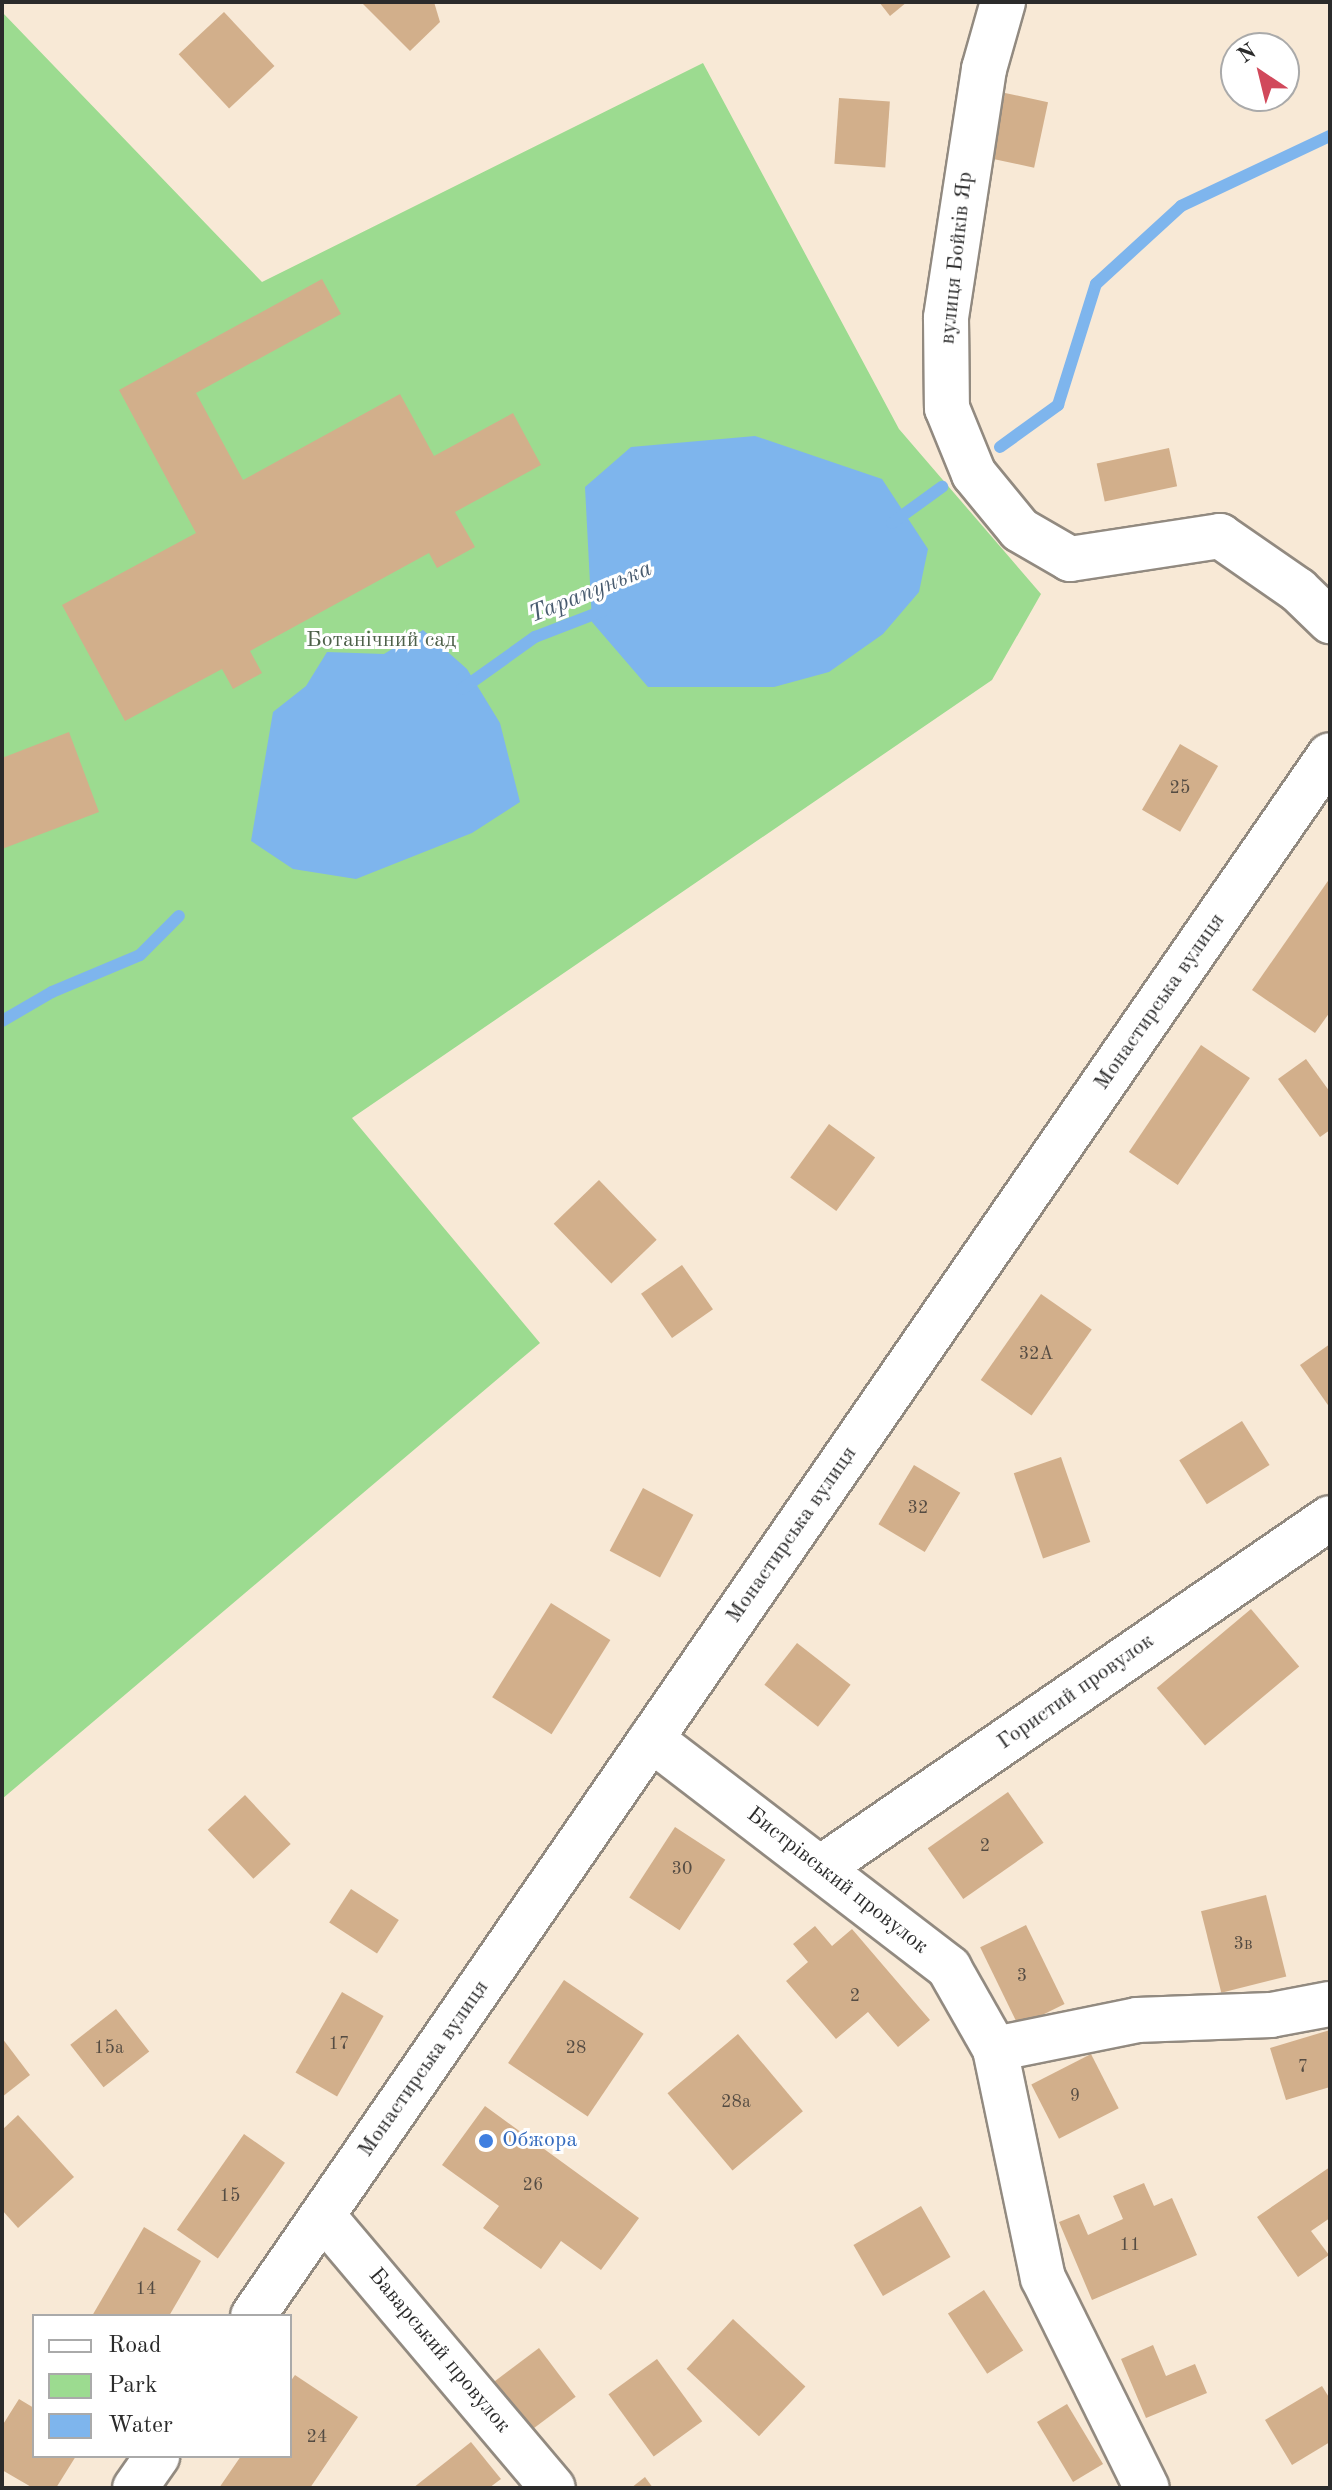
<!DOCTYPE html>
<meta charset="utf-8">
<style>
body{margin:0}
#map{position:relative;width:1332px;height:2490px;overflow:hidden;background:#f8e9d6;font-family:"Old Standard TT",serif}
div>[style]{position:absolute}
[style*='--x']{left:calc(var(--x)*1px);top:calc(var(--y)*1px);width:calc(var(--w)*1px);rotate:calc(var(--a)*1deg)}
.green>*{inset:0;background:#9cdb90}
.water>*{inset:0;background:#7eb5ed}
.stream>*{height:12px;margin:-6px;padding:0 6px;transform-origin:6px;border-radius:6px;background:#7eb5ed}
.building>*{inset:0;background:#d2af8b;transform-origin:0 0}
.roads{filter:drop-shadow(2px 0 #928a80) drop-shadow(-2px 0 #928a80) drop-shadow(0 2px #928a80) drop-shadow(0 -2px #928a80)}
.minor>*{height:44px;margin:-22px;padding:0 22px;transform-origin:22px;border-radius:22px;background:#fff}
.dots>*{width:22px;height:22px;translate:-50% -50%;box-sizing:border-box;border:4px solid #fff;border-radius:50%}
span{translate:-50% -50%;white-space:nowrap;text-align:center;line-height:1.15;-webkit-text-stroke:6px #fff;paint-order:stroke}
.number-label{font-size:18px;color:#554c43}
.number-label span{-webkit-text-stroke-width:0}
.street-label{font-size:22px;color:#2b2b2b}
.park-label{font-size:22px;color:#4d6049}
.shop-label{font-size:22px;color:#366cbe}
.left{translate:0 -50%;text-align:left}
.water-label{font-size:24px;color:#485b6f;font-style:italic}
.frame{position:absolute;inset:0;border:4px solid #2b2b2b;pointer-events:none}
.legend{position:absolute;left:32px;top:2314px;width:260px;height:144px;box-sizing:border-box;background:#fff;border:2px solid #aaa;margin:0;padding:10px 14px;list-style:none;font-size:24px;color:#2b2b2b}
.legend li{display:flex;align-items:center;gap:16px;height:40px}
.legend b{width:40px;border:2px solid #aaa}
.north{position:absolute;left:1220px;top:32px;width:80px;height:80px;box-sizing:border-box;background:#fff;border:2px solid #aaa;border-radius:50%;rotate:325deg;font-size:22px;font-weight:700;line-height:32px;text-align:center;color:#2b2b2b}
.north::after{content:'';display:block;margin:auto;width:28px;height:36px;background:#d1495b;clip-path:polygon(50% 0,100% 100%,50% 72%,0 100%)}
</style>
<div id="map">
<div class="green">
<i style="clip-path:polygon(2px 12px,262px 282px,703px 63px,899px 429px,1041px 594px,992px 680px,352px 1118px,540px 1343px,2px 1799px)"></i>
</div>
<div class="water">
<i style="clip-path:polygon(755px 436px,882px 479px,928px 549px,919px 592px,883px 634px,829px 672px,774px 687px,648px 687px,592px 622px,585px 487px,631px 447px)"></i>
<i style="clip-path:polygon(423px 630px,467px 669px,500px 723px,520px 802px,472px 833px,356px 879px,293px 869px,251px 841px,273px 712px,306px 686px,327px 652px,384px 654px)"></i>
</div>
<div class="stream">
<i style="--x:1000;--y:447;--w:72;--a:-35.9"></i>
<i style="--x:1058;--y:405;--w:127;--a:-72.6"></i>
<i style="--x:1096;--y:284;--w:115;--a:-42.5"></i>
<i style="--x:1181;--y:206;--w:165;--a:-25.2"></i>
<i style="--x:892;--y:523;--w:62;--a:-35.8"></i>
<i style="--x:462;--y:689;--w:90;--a:-35.5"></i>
<i style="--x:535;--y:637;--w:75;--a:-21.1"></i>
<i style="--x:2;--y:1021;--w:58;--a:-30.1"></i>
<i style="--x:52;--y:992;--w:95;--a:-22.8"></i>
<i style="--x:140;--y:955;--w:55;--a:-45"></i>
</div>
<div class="building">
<i style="clip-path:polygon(361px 2px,434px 2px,440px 22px,410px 51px)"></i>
<i style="clip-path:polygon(879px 2px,907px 2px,890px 16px)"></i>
<i style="left:224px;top:12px;width:74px;height:62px;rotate:47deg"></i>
<i style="left:1005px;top:93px;width:44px;height:67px;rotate:12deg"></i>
<i style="left:839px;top:98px;width:51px;height:66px;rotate:4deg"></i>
<i style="clip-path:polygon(322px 279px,341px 314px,196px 393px,243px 480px,400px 394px,434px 456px,513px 413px,541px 465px,455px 512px,475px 547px,437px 568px,429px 553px,250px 651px,262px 673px,233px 689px,222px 669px,125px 721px,62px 605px,196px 533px,119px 390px)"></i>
<i style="left:1169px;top:448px;width:39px;height:74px;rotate:78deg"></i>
<i style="clip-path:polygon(69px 732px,99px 812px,2px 849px,2px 758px)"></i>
<i style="left:1180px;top:744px;width:44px;height:76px;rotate:30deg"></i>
<i style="clip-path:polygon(1330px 878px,1330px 1012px,1315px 1033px,1252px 990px)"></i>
<i style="left:1201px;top:1045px;width:59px;height:129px;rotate:34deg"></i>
<i style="clip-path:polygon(1306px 1059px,1330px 1092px,1330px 1130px,1320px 1137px,1278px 1079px)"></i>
<i style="left:829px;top:1124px;width:57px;height:66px;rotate:36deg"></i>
<i style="left:599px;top:1180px;width:83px;height:63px;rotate:46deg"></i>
<i style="left:682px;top:1265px;width:54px;height:50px;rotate:55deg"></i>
<i style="left:1041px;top:1294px;width:62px;height:105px;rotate:35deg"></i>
<i style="clip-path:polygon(1330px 1344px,1330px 1408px,1300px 1365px)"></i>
<i style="left:1242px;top:1421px;width:52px;height:74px;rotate:58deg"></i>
<i style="left:1061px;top:1457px;width:90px;height:50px;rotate:71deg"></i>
<i style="left:914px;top:1465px;width:54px;height:69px;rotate:31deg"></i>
<i style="left:643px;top:1488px;width:57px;height:71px;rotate:28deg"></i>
<i style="left:551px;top:1603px;width:70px;height:111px;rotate:32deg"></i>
<i style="left:1251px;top:1609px;width:75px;height:123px;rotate:50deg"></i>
<i style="left:797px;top:1643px;width:68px;height:53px;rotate:38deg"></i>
<i style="left:1008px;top:1792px;width:62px;height:98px;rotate:55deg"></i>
<i style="left:245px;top:1795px;width:67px;height:51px;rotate:47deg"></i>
<i style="left:675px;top:1827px;width:60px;height:84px;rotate:33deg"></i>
<i style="left:351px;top:1889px;width:57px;height:40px;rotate:33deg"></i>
<i style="left:1266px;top:1895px;width:84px;height:67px;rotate:76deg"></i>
<i style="left:1026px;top:1925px;width:88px;height:51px;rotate:64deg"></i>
<i style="clip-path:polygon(815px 1926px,832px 1946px,852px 1929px,930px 2020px,898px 2047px,868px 2012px,836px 2039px,786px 1981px,808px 1962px,793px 1944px)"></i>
<i style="left:564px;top:1980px;width:96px;height:100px;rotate:34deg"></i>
<i style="left:342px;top:1992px;width:48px;height:93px;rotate:30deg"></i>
<i style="left:116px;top:2009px;width:54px;height:58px;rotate:52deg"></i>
<i style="clip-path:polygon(1330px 2030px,1330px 2087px,1286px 2100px,1270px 2048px)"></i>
<i style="left:738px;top:2034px;width:101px;height:92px;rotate:50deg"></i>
<i style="clip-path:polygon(2px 2038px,30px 2075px,2px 2097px)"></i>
<i style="left:1091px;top:2054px;width:61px;height:67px;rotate:63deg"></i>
<i style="clip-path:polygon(485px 2106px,639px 2218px,601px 2270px,561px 2241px,541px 2269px,483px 2228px,499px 2206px,442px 2165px)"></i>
<i style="clip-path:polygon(18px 2115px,74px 2177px,18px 2228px,2px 2210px,2px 2130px)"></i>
<i style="left:244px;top:2134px;width:50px;height:117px;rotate:35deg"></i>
<i style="clip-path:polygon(1330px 2167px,1330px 2218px,1311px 2231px,1329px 2255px,1298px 2277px,1257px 2217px)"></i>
<i style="clip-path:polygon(1144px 2183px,1154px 2206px,1172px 2198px,1197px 2255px,1092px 2300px,1059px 2222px,1079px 2214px,1088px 2235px,1123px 2219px,1113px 2196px)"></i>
<i style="left:921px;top:2206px;width:59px;height:78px;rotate:60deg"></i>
<i style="clip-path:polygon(144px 2227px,201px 2261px,169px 2316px,92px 2316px)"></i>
<i style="left:984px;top:2290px;width:72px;height:43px;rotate:57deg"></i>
<i style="left:733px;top:2319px;width:99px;height:68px;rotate:43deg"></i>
<i style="clip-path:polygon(1153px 2345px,1166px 2376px,1195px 2364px,1207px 2393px,1146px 2418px,1121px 2359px)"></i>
<i style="left:539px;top:2348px;width:61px;height:60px;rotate:53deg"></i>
<i style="left:657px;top:2359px;width:77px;height:60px;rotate:54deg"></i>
<i style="clip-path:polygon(295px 2375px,358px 2417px,310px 2488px,219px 2488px,241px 2456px,290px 2456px,290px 2382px)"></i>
<i style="clip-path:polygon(1322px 2386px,1330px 2399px,1330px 2442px,1292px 2465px,1265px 2420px)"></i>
<i style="clip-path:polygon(19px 2399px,34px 2408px,34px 2456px,76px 2456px,56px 2488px,33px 2488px,2px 2470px,2px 2426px)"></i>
<i style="left:1067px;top:2404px;width:70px;height:35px;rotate:59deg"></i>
<i style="clip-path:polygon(471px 2442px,501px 2479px,489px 2488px,413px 2488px)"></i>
<i style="clip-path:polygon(645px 2477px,653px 2488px,631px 2488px)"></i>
</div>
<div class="roads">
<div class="minor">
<i style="--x:1003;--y:2;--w:70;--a:105.8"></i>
<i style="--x:984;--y:69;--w:252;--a:98.7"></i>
<i style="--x:946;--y:318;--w:90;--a:89.4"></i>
<i style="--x:947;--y:408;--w:71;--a:67.8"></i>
<i style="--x:974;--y:474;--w:72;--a:50.6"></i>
<i style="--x:1020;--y:530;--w:58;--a:30.1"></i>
<i style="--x:1070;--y:559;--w:152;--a:-8.7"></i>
<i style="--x:1220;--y:536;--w:95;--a:34.7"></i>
<i style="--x:1298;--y:590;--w:45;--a:44.1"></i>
<i style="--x:651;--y:1739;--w:376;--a:37.5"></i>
<i style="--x:949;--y:1968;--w:93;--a:60.4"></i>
<i style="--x:995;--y:2049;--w:234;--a:78.2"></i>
<i style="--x:1043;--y:2278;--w:234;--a:63.7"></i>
<i style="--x:822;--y:1867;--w:616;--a:-34.49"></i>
<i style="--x:995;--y:2049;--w:145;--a:-11.5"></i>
<i style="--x:1137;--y:2020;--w:134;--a:-2.1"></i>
<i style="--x:1271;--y:2015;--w:60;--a:-10.6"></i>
<i style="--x:323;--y:2216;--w:356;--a:49.8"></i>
<i style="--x:253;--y:2316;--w:1896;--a:-55.4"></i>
<i style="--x:135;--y:2488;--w:39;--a:-55"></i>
</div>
</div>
<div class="dots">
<i style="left:486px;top:2141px;background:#3f7fe0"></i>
</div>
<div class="number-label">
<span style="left:1180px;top:788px">25</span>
<span style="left:1036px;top:1354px">32А</span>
<span style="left:918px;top:1508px">32</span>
<span style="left:985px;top:1846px">2</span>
<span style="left:682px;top:1869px">30</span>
<span style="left:1243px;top:1944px">3в</span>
<span style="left:1022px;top:1976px">3</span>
<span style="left:855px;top:1996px">2</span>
<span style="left:339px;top:2044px">17</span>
<span style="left:109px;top:2048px">15а</span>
<span style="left:576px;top:2048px">28</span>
<span style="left:1303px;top:2067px">7</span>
<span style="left:1075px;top:2096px">9</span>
<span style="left:736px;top:2102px">28а</span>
<span style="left:533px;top:2185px">26</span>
<span style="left:230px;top:2196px">15</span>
<span style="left:1130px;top:2245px">11</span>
<span style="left:146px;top:2289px">14</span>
<span style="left:317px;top:2437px">24</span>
</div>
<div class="street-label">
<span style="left:957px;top:258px;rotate:-84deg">вулиця Бойків Яр</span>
<span style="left:1160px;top:1002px;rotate:-55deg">Монастирська вулиця</span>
<span style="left:792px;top:1535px;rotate:-55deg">Монастирська вулиця</span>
<span style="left:1076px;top:1692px;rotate:-35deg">Гористий провулок</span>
<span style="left:837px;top:1881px;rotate:38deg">Бистрівський провулок</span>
<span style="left:424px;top:2069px;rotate:-55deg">Монастирська вулиця</span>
<span style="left:439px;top:2351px;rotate:50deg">Баварський провулок</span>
</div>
<div class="park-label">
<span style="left:381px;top:641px">Ботанічний сад</span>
</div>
<div class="shop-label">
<span class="left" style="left:502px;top:2141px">Обжора</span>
</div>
<div class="water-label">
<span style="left:591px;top:593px;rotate:-22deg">Тарапунька</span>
</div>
<div class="frame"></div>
<ul class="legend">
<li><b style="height:10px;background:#fff"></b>Road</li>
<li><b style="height:22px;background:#9cdb90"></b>Park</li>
<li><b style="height:22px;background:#7eb5ed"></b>Water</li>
</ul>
<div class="north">N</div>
</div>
